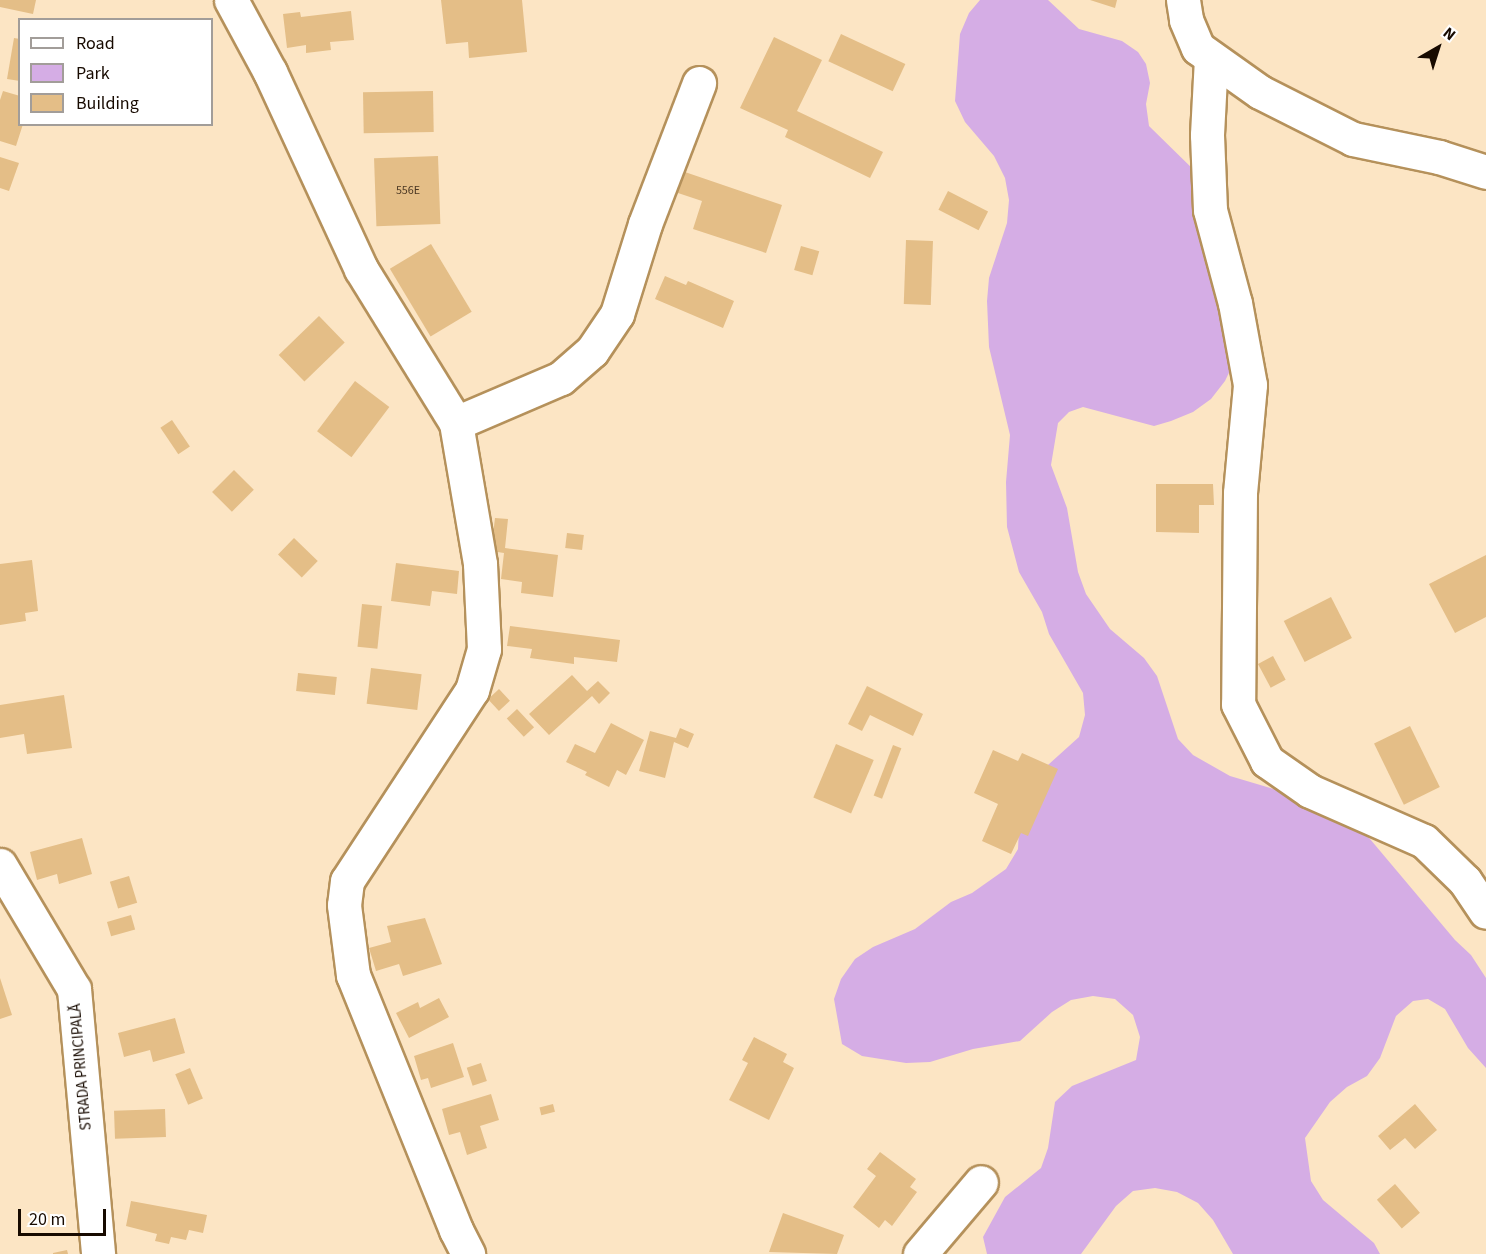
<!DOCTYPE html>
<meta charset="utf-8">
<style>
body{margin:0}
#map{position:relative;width:1486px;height:1254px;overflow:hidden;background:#fce5c4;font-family:"Source Sans 3",sans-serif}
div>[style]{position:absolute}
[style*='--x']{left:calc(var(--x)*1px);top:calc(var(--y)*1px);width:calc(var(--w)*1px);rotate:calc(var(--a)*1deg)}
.green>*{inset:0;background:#d5ade5}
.building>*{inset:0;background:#e4be87;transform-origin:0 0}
.roads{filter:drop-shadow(2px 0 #b5915b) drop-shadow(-2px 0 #b5915b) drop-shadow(0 2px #b5915b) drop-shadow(0 -2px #b5915b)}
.minor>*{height:33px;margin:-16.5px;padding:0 16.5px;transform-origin:16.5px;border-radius:16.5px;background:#fff}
span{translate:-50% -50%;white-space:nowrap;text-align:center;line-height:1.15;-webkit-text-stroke:5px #fff;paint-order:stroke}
.number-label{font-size:12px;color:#4a3722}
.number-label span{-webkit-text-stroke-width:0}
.street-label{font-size:15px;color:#170a00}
.legend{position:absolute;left:18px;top:18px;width:195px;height:108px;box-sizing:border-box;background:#fff;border:2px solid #a29d99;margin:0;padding:8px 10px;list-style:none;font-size:18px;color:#170a00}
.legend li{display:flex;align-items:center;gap:12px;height:30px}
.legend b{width:30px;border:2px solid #a29d99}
.north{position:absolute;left:1408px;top:18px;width:60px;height:60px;-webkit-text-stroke:4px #fff;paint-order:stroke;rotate:39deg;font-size:16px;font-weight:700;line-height:24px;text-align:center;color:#170a00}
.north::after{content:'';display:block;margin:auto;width:21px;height:27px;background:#170a00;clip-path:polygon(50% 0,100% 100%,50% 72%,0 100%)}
.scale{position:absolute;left:18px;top:1209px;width:88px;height:27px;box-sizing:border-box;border:3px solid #170a00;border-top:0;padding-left:8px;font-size:18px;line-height:21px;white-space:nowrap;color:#170a00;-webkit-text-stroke:4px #fff;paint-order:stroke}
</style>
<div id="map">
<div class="green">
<i style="clip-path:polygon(980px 0,1048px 0,1079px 29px,1122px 41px,1138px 52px,1146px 64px,1150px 83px,1146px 104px,1149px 126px,1198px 174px,1235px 360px,1225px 381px,1211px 399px,1193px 412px,1171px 421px,1154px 426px,1083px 407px,1069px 412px,1058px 423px,1051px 465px,1067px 508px,1078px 572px,1086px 594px,1110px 629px,1144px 658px,1157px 676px,1178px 739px,1193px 755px,1230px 776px,1294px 795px,1335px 812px,1370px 839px,1455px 940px,1471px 955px,1486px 978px,1486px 1068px,1468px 1048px,1445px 1009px,1428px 999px,1413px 1001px,1396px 1016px,1380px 1058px,1367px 1076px,1347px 1087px,1330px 1102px,1305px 1138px,1311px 1181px,1323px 1200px,1374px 1243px,1380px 1254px,1233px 1254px,1213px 1220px,1198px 1203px,1177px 1192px,1155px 1188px,1133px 1191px,1116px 1206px,1081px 1254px,987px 1254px,983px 1237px,1005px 1197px,1041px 1168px,1048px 1148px,1055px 1102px,1072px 1086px,1136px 1060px,1140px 1037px,1133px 1015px,1115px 999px,1093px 996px,1071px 1000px,1052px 1012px,1020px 1041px,973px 1049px,930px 1062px,906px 1063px,862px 1056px,842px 1044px,834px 999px,841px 979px,855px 959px,873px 947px,915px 929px,951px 902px,972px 893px,1006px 869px,1018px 849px,1019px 827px,1028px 783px,1079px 737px,1085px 715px,1083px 693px,1049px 634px,1042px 612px,1019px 572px,1007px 527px,1006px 482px,1010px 435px,989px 347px,987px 301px,989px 278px,1007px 223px,1009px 200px,1005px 178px,994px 156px,965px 122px,955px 101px,960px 34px,969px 13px)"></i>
</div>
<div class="building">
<i style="clip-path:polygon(0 0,36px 0,33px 14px,0 7px)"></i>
<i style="clip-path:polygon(441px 0,522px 0,527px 52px,469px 58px,468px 42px,446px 44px)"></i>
<i style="clip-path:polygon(1090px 0,1117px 0,1115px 8px)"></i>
<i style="clip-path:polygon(351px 11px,354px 40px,330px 42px,331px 50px,306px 53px,306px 45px,287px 48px,283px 14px,300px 12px,301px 17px)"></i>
<i style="left:841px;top:34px;width:71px;height:30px;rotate:25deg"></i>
<i style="clip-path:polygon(774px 37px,822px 60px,797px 111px,883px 152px,870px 178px,785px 137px,788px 130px,740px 108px)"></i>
<i style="clip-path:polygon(14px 38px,20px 39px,20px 81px,7px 79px)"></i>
<i style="clip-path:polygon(3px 91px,20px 96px,20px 124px,23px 124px,16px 146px,0 141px,0 100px)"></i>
<i style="left:433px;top:91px;width:41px;height:70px;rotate:89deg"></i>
<i style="left:438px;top:156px;width:68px;height:64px;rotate:88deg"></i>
<i style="clip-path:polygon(0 157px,19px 163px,9px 191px,0 188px)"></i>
<i style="clip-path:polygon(682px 171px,782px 205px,766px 253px,693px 229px,702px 201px,675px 192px)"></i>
<i style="left:948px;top:191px;width:45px;height:21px;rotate:27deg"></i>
<i style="left:906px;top:240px;width:27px;height:64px;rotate:2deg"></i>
<i style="left:431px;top:244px;width:79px;height:48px;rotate:59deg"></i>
<i style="left:801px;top:246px;width:19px;height:25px;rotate:16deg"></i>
<i style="clip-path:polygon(665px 276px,686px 285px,688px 281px,734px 301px,723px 328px,655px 299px)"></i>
<i style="left:319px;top:316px;width:37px;height:56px;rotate:46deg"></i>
<i style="left:355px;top:381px;width:43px;height:63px;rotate:37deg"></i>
<i style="left:172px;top:420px;width:32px;height:14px;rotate:56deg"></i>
<i style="left:234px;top:470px;width:28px;height:31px;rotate:45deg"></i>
<i style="clip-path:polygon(1156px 484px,1213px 484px,1214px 505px,1199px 505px,1199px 533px,1156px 532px)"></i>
<i style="clip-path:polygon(495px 518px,508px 519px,505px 548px,558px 555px,553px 597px,521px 593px,522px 582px,501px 579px,504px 553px,491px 551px)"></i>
<i style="left:567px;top:533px;width:17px;height:15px;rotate:7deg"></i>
<i style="left:294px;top:538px;width:33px;height:23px;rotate:44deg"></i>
<i style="clip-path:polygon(1486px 555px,1486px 617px,1455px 633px,1429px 584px)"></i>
<i style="clip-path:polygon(32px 560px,38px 611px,25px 613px,26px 621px,0 625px,0 564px)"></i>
<i style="clip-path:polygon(396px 563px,459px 571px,457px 594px,432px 591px,430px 606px,391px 601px)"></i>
<i style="left:1331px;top:597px;width:46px;height:53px;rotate:63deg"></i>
<i style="left:362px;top:604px;width:20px;height:43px;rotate:6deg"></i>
<i style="clip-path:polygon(510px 626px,620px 640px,617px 662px,574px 657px,574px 664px,530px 658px,532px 649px,507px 646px)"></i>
<i style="left:1273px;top:656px;width:27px;height:17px;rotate:62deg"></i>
<i style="left:371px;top:668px;width:51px;height:36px;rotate:7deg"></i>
<i style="left:298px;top:673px;width:39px;height:18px;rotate:6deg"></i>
<i style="clip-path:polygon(572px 675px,587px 691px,598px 681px,610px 693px,599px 704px,592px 696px,549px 735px,529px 714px)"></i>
<i style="clip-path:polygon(867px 686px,923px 714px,913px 736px,870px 715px,862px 731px,848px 724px)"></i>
<i style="left:499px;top:689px;width:16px;height:15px;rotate:47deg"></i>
<i style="clip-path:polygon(64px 695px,72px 748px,27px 754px,24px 734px,0 738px,0 705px)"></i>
<i style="left:517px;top:709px;width:25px;height:14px;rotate:47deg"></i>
<i style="clip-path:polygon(611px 723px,644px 740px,626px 775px,617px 770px,609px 787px,585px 775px,587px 772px,566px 762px,575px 744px,595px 753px)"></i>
<i style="left:1410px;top:726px;width:68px;height:40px;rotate:64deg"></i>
<i style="clip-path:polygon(680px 728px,694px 734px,688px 748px,674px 742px,665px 778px,639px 771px,650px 731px,676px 738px)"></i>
<i style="left:836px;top:744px;width:41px;height:58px;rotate:23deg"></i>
<i style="left:893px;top:745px;width:9px;height:54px;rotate:21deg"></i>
<i style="clip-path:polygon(993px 750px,1018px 761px,1022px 753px,1058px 769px,1028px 836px,1021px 833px,1011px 854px,982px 841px,998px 804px,974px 793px)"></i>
<i style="clip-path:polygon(82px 838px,92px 874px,59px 884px,57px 874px,37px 880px,30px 852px)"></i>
<i style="left:129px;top:876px;width:28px;height:20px;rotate:73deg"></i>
<i style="left:131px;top:915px;width:15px;height:25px;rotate:74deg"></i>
<i style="clip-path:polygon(425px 918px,442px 964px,403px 976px,399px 964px,376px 971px,369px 948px,391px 942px,387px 926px)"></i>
<i style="clip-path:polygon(0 978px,12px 1015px,0 1019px)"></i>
<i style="clip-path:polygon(439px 998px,449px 1017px,409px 1038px,396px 1013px,418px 1002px,420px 1008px)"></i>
<i style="clip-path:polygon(175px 1018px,185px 1053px,153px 1062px,150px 1050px,124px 1057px,118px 1033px)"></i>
<i style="clip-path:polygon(754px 1037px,787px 1054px,783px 1062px,794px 1068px,769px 1120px,729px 1100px,748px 1063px,742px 1060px)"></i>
<i style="clip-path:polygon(453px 1043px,464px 1077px,431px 1088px,428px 1078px,421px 1080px,414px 1056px)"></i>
<i style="left:481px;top:1063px;width:19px;height:15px;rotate:72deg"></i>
<i style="left:190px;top:1068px;width:33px;height:16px;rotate:67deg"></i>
<i style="clip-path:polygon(491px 1094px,499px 1120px,480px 1126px,487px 1148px,467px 1155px,460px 1132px,449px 1135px,442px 1109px)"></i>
<i style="left:553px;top:1104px;width:8px;height:14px;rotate:76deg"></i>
<i style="clip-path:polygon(1415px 1104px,1437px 1130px,1415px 1149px,1405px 1138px,1390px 1150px,1378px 1136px)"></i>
<i style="left:165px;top:1109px;width:28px;height:51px;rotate:88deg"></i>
<i style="clip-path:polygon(880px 1152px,916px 1179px,910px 1187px,917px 1192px,892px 1226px,885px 1220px,879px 1228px,853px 1207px,876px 1176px,867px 1169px)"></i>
<i style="left:1395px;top:1184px;width:38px;height:24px;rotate:49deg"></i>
<i style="clip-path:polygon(131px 1201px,207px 1215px,203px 1233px,189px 1230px,186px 1240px,171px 1237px,169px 1244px,155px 1241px,157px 1234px,126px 1226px)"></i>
<i style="clip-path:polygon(783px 1213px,844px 1235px,837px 1254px,769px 1252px)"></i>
<i style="clip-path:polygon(67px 1250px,68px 1254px,53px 1254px,53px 1253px)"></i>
</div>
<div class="roads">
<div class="minor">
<i style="--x:231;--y:0;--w:82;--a:61.6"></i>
<i style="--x:270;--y:72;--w:217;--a:65.2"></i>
<i style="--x:361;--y:269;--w:181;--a:58.3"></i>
<i style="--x:456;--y:423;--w:143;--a:80.3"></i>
<i style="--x:480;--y:564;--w:85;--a:87.3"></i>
<i style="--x:484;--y:649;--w:43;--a:106.3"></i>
<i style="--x:472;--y:690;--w:228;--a:123.2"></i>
<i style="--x:347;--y:881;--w:24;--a:97"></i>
<i style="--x:344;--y:905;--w:71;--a:82.7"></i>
<i style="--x:353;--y:975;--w:275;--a:68"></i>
<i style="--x:456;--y:1230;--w:27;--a:63"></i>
<i style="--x:1183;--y:0;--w:20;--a:81"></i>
<i style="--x:1186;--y:20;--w:30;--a:67"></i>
<i style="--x:1198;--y:48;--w:76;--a:35.4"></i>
<i style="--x:1260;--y:92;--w:104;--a:26.8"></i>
<i style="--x:1353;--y:139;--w:88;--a:11.8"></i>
<i style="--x:1439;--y:157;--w:49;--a:17.7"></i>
<i style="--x:1211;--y:58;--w:77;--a:93"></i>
<i style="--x:1207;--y:135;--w:75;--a:87.7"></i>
<i style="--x:1210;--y:210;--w:96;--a:75"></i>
<i style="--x:1235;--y:303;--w:83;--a:79.6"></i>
<i style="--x:1250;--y:385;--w:108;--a:95.3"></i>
<i style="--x:1240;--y:493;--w:211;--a:90.5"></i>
<i style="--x:1238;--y:704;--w:64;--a:63"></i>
<i style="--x:1267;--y:761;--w:52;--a:34.9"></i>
<i style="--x:1310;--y:791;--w:124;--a:23.7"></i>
<i style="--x:1424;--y:841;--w:57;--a:44.3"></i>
<i style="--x:1465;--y:881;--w:37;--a:56"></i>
<i style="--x:456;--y:423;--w:114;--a:-23.2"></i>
<i style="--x:561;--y:378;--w:41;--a:-41.1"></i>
<i style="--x:592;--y:351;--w:45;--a:-56"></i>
<i style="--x:617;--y:314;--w:94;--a:-72.7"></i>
<i style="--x:645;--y:224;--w:151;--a:-69"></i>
<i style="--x:0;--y:865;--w:144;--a:59.2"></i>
<i style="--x:74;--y:989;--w:266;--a:84.8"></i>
<i style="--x:920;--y:1254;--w:94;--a:-49.7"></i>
</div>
</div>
<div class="number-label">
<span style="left:408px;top:191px">556E</span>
</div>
<div class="street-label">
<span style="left:81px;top:1067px;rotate:-95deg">STRADA PRINCIPALĂ</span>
</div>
<ul class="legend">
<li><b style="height:8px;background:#fff"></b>Road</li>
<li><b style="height:16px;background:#d5ade5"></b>Park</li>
<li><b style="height:16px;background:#e4be87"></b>Building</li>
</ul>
<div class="north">N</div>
<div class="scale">20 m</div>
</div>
